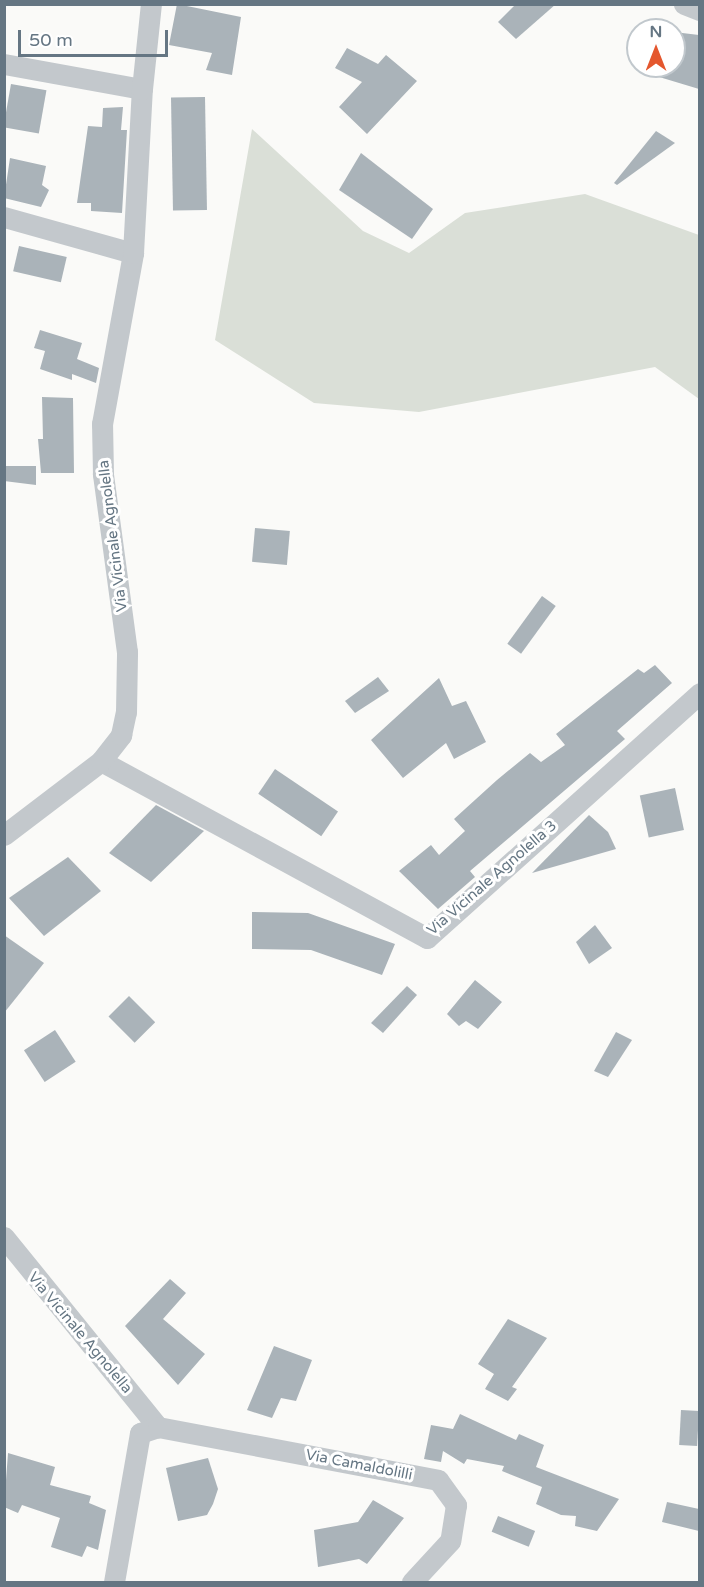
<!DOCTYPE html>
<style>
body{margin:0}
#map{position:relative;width:704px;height:1587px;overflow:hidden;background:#fafaf8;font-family:"Varela Round",sans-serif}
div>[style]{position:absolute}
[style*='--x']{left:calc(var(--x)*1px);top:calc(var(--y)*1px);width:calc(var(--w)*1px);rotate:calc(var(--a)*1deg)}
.green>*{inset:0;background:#dadfd7}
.building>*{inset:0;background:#aab3b9;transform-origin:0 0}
.minor>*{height:21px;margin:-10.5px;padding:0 10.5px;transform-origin:10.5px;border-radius:10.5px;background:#c3c8cc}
span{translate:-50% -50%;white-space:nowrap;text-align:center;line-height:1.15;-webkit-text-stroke:6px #fff;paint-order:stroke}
.street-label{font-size:15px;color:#657683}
.frame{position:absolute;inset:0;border:6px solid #657683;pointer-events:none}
.north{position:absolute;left:626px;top:18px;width:60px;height:60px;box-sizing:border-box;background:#fff;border:2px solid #c1c8cd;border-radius:50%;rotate:0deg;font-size:16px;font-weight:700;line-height:24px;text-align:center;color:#657683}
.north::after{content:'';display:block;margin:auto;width:21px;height:27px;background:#e4572e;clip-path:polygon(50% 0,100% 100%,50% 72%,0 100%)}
.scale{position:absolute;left:18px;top:30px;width:150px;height:27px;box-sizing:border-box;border:3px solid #657683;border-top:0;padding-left:8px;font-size:18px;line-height:21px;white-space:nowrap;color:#657683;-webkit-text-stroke:4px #fff;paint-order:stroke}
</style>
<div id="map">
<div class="green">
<i style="clip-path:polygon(252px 129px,363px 231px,409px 253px,465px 213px,585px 194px,699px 235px,699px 399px,655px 367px,419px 412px,314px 403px,215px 340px)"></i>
</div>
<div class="building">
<i style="clip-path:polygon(177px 4px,241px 17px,232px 75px,206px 70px,212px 53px,169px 45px)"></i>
<i style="clip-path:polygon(516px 4px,556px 4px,516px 39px,498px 22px)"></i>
<i style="clip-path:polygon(674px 32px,699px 35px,699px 89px,636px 70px,637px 66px,674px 66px)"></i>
<i style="clip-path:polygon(347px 48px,378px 64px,386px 55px,417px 81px,367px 134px,339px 107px,362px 82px,335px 68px)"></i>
<i style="left:11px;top:84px;width:36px;height:44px;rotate:10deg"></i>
<i style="left:205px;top:97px;width:113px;height:34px;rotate:89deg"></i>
<i style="clip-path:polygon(123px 107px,121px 130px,127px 130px,122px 213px,91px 211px,91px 203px,77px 203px,88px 126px,102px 127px,103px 108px)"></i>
<i style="clip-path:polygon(656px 131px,675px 143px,617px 185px,614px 183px)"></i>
<i style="clip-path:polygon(361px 153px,433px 209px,412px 239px,339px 190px)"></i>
<i style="clip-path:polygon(10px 158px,46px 166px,42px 185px,49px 190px,41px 207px,4px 198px)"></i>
<i style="left:19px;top:246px;width:49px;height:26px;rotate:13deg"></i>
<i style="clip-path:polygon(40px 330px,82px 343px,77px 359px,99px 368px,96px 383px,72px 374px,72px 380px,40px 369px,45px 351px,34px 348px)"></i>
<i style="clip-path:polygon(42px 397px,73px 398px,74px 473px,41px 473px,38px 439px,43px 439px)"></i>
<i style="clip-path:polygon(4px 466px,36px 466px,36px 485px,4px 481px)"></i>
<i style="left:255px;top:528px;width:35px;height:34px;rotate:5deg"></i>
<i style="left:542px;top:596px;width:17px;height:59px;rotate:36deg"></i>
<i style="clip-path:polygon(655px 665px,672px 683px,617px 731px,625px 739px,470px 871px,475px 877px,438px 909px,399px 871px,431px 845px,439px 855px,465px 831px,454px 819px,497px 780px,530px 753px,541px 762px,565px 745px,556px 734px,638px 669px,644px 673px)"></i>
<i style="clip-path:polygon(378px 677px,389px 691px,355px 713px,345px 701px)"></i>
<i style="clip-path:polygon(439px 678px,452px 706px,466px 701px,486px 742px,454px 759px,446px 743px,403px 778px,371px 740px)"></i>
<i style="left:275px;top:769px;width:76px;height:30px;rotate:34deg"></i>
<i style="left:675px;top:788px;width:43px;height:36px;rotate:78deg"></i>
<i style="clip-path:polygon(156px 805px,204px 831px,151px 882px,109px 853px)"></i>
<i style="clip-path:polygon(589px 815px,608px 832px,616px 849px,532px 873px)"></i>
<i style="clip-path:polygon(68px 857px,101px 891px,44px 936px,9px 898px)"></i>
<i style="clip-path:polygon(252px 912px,308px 913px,395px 944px,382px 975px,311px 950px,252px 949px)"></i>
<i style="clip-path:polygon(595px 925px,612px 948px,589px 964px,576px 942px)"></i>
<i style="clip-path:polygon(4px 935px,44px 963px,4px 1013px)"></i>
<i style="clip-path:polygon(475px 980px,502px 1002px,478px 1029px,466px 1021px,459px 1026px,447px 1014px)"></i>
<i style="clip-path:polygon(407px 986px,417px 995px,383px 1033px,371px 1023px)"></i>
<i style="left:129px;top:996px;width:37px;height:29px;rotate:45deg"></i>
<i style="left:55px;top:1030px;width:38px;height:37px;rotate:57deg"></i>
<i style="clip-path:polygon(616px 1032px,632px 1040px,608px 1077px,594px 1071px)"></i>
<i style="clip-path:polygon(170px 1279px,186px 1293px,163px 1319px,205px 1354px,178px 1385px,125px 1326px)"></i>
<i style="clip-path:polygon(508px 1319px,547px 1338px,512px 1387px,517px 1389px,508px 1401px,485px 1389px,494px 1374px,478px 1364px)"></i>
<i style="clip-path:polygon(274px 1346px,312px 1360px,296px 1401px,281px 1398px,272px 1418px,247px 1410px)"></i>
<i style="left:681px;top:1410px;width:18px;height:35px;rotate:3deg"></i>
<i style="clip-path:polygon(460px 1414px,516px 1440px,519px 1434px,544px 1445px,536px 1467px,619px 1499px,597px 1531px,575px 1526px,576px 1516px,561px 1515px,536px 1504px,542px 1487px,502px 1471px,504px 1466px,467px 1459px,464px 1464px,443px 1451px,441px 1462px,424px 1459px,431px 1425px,453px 1429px)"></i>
<i style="clip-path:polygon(8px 1453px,55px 1467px,50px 1485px,91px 1496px,89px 1503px,106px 1510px,98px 1550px,87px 1546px,82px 1557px,51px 1547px,60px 1518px,22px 1505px,18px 1513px,4px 1507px)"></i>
<i style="clip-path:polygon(208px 1458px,218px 1489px,213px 1504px,207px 1515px,178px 1521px,166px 1468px)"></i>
<i style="clip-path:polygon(373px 1500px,404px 1518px,367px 1564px,359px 1559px,318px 1567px,314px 1530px,358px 1522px)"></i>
<i style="clip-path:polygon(667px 1502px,699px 1509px,699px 1531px,662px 1522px)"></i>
<i style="left:498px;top:1516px;width:40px;height:17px;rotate:22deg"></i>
</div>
<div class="minor">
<i style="--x:684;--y:4;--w:17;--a:21"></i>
<i style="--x:4;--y:64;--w:140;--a:10.3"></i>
<i style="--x:4;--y:217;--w:134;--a:15.6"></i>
<i style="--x:101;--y:761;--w:371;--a:28.5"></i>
<i style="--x:427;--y:938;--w:367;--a:-41.9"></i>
<i style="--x:4;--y:835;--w:122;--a:-37.3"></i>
<i style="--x:101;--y:761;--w:33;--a:-52"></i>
<i style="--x:121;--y:735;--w:24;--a:-78"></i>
<i style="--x:126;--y:712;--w:60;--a:-89"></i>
<i style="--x:127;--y:652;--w:180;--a:-97.7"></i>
<i style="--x:103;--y:474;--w:50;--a:-91.1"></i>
<i style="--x:102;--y:424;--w:174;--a:-79.7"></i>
<i style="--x:133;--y:253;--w:164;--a:-86.9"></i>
<i style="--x:142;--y:89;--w:85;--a:-84"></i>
<i style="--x:4;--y:1237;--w:245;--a:51"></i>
<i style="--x:114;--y:1582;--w:151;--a:-80.1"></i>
<i style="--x:140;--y:1433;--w:19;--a:-18"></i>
<i style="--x:158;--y:1427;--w:285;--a:10.7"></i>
<i style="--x:438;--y:1480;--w:31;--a:54"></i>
<i style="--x:456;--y:1505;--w:36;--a:99"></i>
<i style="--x:450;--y:1541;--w:56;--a:132.8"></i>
</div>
<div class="street-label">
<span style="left:113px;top:536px;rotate:-97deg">Via Vicinale Agnolella</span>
<span style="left:492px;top:878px;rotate:-41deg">Via Vicinale Agnolella 3</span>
<span style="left:80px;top:1333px;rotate:50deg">Via Vicinale Agnolella</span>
<span style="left:359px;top:1465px;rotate:11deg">Via Camaldolilli</span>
</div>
<div class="frame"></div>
<div class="north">N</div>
<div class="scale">50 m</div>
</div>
